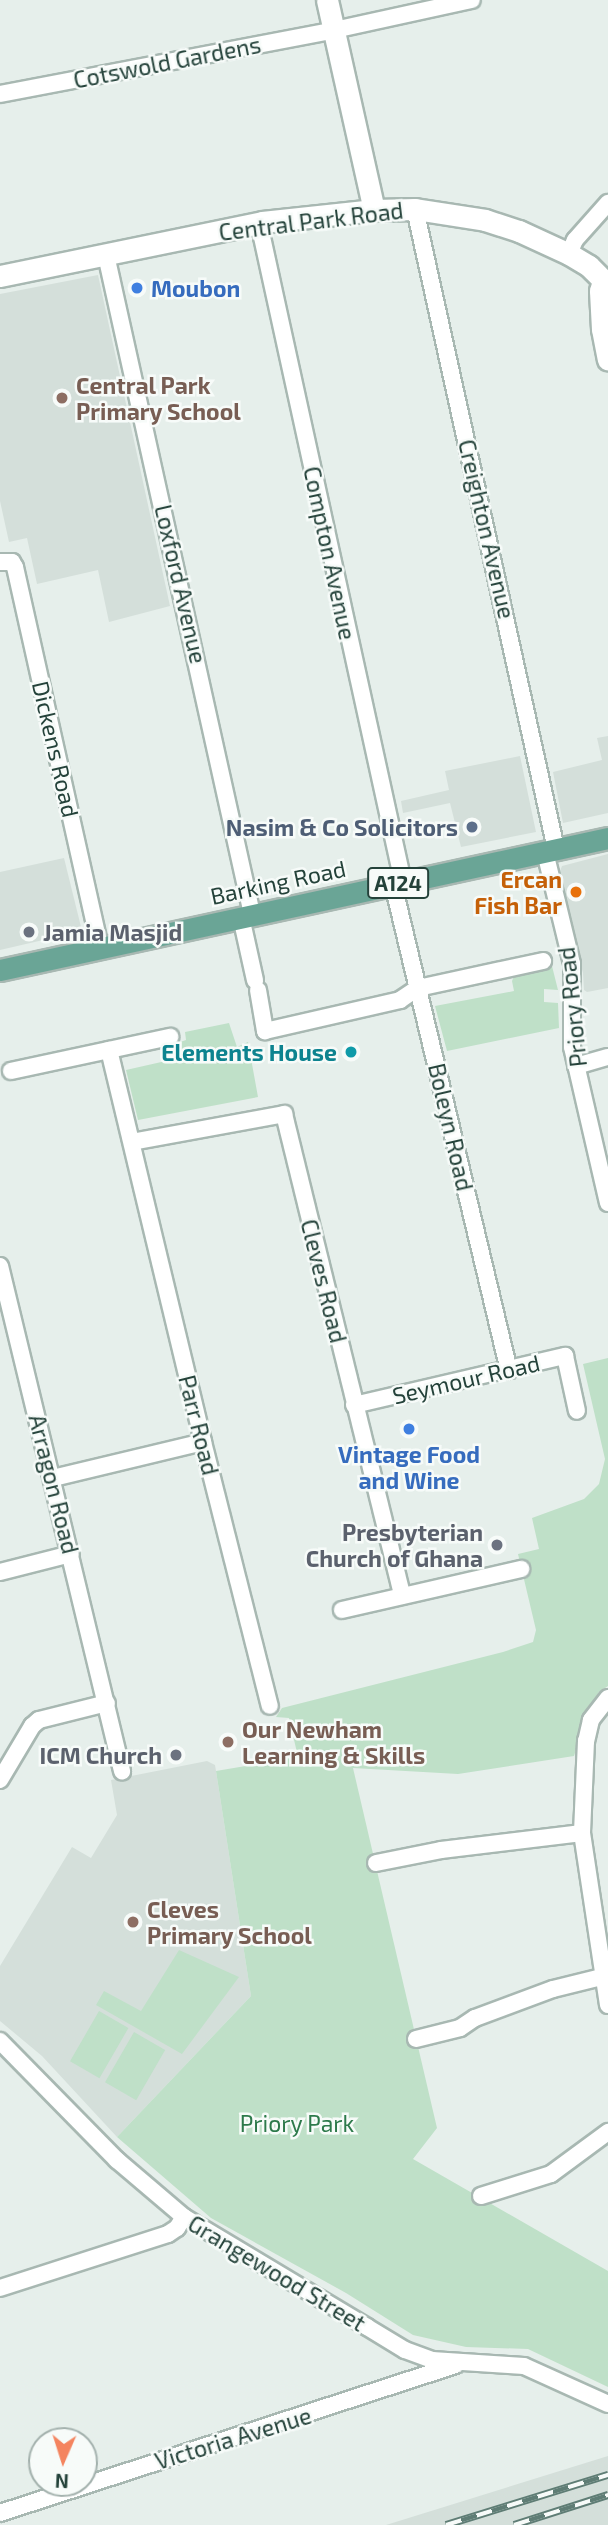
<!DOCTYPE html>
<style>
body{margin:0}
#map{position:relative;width:608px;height:2525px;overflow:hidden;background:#e6efeb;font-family:"Exo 2",sans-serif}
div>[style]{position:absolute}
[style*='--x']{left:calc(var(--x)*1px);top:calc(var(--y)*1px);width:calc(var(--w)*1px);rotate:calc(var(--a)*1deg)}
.built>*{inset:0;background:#d4dfda}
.green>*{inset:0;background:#bfe0c8;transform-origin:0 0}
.roads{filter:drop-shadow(2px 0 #a8b8b2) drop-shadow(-2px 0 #a8b8b2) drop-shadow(0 2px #a8b8b2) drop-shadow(0 -2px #a8b8b2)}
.street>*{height:16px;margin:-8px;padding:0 8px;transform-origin:8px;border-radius:8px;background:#fff}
.secondary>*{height:21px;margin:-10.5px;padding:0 10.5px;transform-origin:10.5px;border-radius:10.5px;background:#fff}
.primary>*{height:21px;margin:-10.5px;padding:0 10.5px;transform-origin:10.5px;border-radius:10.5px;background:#6aa596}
.rail>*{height:8px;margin-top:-4px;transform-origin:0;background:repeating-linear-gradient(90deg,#f7fbf9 0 16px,#5f7d75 0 32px);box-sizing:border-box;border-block:2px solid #5f7d75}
.dots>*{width:19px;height:19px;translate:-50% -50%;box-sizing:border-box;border:4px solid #f7fbf9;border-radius:50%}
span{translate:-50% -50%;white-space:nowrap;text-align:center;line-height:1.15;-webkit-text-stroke:5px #f7fbf9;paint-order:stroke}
.shield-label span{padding:2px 5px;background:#f7fbf9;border:2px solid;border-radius:5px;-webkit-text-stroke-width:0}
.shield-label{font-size:21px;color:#24423a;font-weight:700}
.street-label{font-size:23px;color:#24423a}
.shop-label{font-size:23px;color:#366cbe;font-weight:700}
.left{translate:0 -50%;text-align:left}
.education-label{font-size:23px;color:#785e54;font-weight:700}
.service-label{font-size:23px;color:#4e5e75;font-weight:700}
.right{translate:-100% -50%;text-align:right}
.food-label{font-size:23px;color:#c56008;font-weight:700}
.worship-label{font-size:23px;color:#5b616d;font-weight:700}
.culture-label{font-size:23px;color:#0d838f;font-weight:700}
.park-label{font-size:23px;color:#2d7a4b}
.north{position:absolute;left:28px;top:2427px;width:70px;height:70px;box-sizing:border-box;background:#f7fbf9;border:2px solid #a3b1ad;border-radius:50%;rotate:183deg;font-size:19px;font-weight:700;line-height:28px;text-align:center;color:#24423a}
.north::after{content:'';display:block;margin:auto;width:24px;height:32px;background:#f4845f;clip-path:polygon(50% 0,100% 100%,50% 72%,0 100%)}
</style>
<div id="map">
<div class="built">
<i style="clip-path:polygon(98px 275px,170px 606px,109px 622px,98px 570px,37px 584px,27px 538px,9px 542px,0 501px,0 294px)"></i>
<i style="clip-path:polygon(608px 736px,608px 813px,563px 823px,553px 772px,602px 760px,597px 738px)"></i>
<i style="clip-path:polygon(520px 756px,536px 832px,461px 847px,450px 803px,403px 813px,401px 801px,449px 790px,445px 771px)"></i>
<i style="clip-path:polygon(608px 854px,608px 988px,587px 992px,584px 990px,583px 973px,558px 876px,562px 866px)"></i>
<i style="clip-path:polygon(64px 858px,82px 931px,0 950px,0 872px)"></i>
<i style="clip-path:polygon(207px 1761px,215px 1765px,216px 1771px,251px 1996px,117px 2137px,42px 2056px,0 2021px,0 1966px,72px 1847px,91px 1858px,117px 1815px,111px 1780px)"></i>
<i style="clip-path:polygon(608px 2456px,608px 2525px,386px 2525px)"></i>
</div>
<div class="green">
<i style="clip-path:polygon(552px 966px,558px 990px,544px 989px,544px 1002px,558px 1003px,559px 1028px,447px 1051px,435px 1006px,514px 991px,512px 981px,515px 974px)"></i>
<i style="clip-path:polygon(229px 1023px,237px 1047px,248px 1042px,258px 1097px,138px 1120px,126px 1070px,179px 1058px,177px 1043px,186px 1040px,185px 1032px)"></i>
<i style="clip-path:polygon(608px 1358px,608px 1686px,599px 1692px,589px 1710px,574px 1756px,458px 1774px,353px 1768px,437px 2128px,413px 2159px,608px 2271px,608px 2387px,528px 2349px,466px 2347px,413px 2335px,346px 2293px,211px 2218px,117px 2137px,251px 1996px,216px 1771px,298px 1757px,289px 1718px,276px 1717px,282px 1708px,503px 1652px,533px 1642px,536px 1630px,518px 1554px,539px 1549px,532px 1518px,584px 1499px,599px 1484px,605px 1459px,583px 1364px)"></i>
<i style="clip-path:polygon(179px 1950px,239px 1977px,182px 2054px,96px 2005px,104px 1991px,141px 2011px)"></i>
<i style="left:99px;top:2011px;width:34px;height:58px;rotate:30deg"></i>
<i style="left:134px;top:2032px;width:36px;height:58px;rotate:30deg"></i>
</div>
<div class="roads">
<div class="street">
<i style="--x:0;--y:94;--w:340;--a:-10.8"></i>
<i style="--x:334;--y:30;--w:141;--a:-12.3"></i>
<i style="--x:415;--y:209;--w:655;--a:77.58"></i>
<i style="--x:262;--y:222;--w:15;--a:90"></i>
<i style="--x:262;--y:237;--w:660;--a:77.67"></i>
<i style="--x:569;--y:254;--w:15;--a:-67"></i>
<i style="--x:575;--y:240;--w:50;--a:-48.3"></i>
<i style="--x:106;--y:255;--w:675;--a:77.51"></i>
<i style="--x:0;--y:562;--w:12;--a:0"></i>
<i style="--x:12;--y:562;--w:6;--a:59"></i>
<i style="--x:15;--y:567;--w:390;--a:77.4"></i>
<i style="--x:545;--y:852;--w:115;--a:76.4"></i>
<i style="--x:572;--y:964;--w:83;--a:90"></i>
<i style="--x:572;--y:1047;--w:160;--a:77"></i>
<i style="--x:393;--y:884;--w:500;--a:76.6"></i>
<i style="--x:241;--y:917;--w:65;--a:77.5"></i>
<i style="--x:258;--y:990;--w:42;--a:80.3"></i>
<i style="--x:265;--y:1031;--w:139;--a:-12.9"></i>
<i style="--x:400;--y:1000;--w:22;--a:-34"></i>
<i style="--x:418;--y:988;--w:128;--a:-12.2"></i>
<i style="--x:109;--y:1050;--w:403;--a:76.5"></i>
<i style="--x:203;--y:1442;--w:272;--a:75.8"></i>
<i style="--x:576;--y:1066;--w:33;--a:-16"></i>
<i style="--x:11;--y:1071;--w:163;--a:-12.1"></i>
<i style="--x:132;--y:1142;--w:155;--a:-10.4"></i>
<i style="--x:284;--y:1114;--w:496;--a:76.2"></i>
<i style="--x:0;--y:1266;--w:520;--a:76.42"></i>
<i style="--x:354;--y:1405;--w:217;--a:-13.1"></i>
<i style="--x:565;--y:1356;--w:56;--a:77.7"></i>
<i style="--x:53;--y:1478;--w:154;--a:-13.5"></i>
<i style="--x:0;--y:1572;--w:73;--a:-14.2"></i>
<i style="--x:342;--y:1610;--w:184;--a:-12.9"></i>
<i style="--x:608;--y:1698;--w:28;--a:128"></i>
<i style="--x:591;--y:1720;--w:22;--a:103"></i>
<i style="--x:586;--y:1741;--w:92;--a:92.5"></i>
<i style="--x:582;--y:1833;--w:174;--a:81.4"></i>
<i style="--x:0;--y:1780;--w:63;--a:-59.3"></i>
<i style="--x:32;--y:1726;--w:9;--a:-41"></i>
<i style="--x:39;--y:1720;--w:70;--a:-14"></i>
<i style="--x:376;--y:1863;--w:66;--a:-11.3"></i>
<i style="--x:441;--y:1850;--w:142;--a:-6.9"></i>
<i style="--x:416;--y:2039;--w:45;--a:-14"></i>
<i style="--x:460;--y:2028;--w:18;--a:-34"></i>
<i style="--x:475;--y:2018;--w:83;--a:-20.4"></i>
<i style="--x:553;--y:1989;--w:49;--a:-14"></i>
<i style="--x:0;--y:2041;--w:167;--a:45.5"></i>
<i style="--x:117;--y:2160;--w:88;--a:40.4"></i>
<i style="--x:184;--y:2217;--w:214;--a:31"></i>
<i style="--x:367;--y:2327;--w:44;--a:31.2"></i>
<i style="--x:405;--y:2350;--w:29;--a:20"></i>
<i style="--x:432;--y:2360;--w:92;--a:3.7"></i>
<i style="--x:524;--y:2366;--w:92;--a:24.3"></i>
<i style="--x:481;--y:2196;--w:73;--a:-17.4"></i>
<i style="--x:551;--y:2174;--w:71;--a:-36.4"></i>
<i style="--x:0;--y:2288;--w:176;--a:-17.8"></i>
<i style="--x:168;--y:2234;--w:11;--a:-34"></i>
<i style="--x:177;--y:2228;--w:13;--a:-58"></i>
<i style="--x:0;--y:2513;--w:479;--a:-18"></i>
</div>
<div class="secondary">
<i style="--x:327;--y:0;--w:215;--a:77.4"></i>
<i style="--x:0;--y:276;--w:268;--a:-11.6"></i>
<i style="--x:262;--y:222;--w:113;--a:-6.1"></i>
<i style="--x:374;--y:210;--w:41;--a:-1.4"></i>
<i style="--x:415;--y:209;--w:71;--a:8.9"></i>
<i style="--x:485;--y:220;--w:36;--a:18"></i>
<i style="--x:519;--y:231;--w:55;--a:24.7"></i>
<i style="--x:569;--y:254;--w:23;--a:31"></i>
<i style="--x:589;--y:266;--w:27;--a:45"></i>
<i style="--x:603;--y:281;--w:10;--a:107"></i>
<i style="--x:600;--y:291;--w:38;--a:87"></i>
<i style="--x:602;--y:329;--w:31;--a:79"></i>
</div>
<div class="primary">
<i style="--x:0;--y:970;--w:622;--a:-12.25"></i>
</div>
</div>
<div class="rail">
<i style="--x:446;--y:2525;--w:170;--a:-17.2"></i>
<i style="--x:514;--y:2525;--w:99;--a:-17.7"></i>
</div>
<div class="dots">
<i style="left:137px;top:288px;background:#3f7fe0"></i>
<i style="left:62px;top:398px;background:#8d6e63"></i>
<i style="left:472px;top:827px;background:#5c6f8a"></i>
<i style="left:576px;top:892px;background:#e8710a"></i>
<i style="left:29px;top:932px;background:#6b7280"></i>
<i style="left:351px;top:1052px;background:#0f9aa8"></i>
<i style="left:409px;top:1429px;background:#3f7fe0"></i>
<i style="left:497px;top:1545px;background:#6b7280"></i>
<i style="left:228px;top:1742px;background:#8d6e63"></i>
<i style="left:176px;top:1755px;background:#6b7280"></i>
<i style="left:133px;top:1922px;background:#8d6e63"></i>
</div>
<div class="shield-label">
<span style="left:398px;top:883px">A124</span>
</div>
<div class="street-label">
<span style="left:167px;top:62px;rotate:-11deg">Cotswold Gardens</span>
<span style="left:311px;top:221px;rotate:-7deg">Central Park Road</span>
<span style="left:487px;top:529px;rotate:77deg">Creighton Avenue</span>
<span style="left:330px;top:553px;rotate:78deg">Compton Avenue</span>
<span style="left:181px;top:584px;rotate:77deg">Loxford Avenue</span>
<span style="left:56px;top:749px;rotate:77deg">Dickens Road</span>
<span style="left:278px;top:882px;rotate:-12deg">Barking Road</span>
<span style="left:572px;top:1007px;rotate:-96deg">Priory Road</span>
<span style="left:451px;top:1127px;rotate:77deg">Boleyn Road</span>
<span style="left:324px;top:1281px;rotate:76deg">Cleves Road</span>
<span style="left:466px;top:1379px;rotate:-13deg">Seymour Road</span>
<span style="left:199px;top:1425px;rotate:76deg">Parr Road</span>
<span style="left:54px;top:1484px;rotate:76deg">Arragon Road</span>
<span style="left:277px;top:2273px;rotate:31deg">Grangewood Street</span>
<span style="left:233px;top:2438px;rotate:-17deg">Victoria Avenue</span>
</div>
<div class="shop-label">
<span class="left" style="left:151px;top:288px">Moubon</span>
<span style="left:409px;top:1467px">Vintage Food<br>and Wine</span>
</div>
<div class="education-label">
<span class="left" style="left:76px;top:398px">Central Park<br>Primary School</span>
<span class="left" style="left:242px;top:1742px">Our Newham<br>Learning &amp; Skills</span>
<span class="left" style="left:147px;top:1922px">Cleves<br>Primary School</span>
</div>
<div class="service-label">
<span class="right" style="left:458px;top:827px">Nasim &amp; Co Solicitors</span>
</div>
<div class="food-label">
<span class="right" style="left:562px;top:892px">Ercan<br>Fish Bar</span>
</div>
<div class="worship-label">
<span class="left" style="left:43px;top:932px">Jamia Masjid</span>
<span class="right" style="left:483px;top:1545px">Presbyterian<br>Church of Ghana</span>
<span class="right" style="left:162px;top:1755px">ICM Church</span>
</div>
<div class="culture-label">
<span class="right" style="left:337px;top:1052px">Elements House</span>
</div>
<div class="park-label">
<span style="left:297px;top:2123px">Priory Park</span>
</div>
<div class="north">N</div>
</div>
